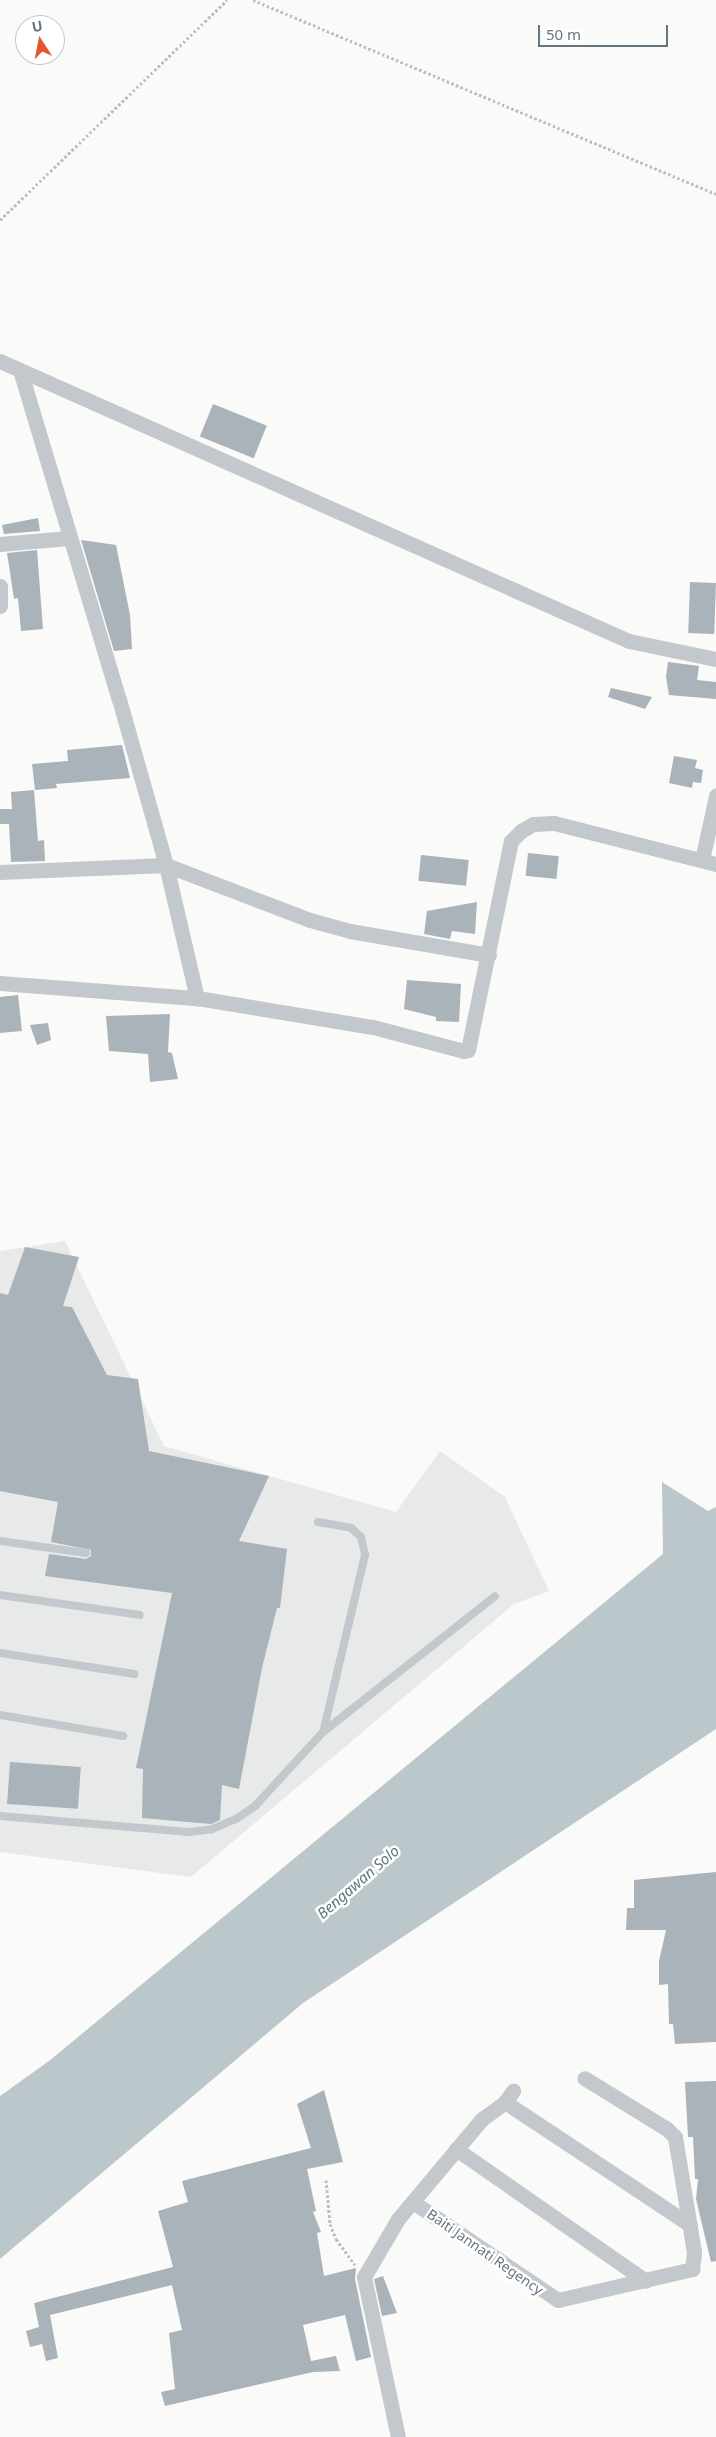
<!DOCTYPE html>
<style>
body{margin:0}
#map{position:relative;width:716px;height:2437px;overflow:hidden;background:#fafaf8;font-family:"Noto Sans",sans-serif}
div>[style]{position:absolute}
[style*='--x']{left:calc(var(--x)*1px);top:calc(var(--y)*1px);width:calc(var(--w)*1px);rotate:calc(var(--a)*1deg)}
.built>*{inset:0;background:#e8e9e9}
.water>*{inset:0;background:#bbc7cb}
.building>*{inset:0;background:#aab3b9;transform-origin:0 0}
.path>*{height:3px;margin-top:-1.5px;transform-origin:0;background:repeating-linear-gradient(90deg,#bbbfc2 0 2.5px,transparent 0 5px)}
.lane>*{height:8px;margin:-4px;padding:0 4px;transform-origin:4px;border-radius:4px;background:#c3c8cc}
.street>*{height:15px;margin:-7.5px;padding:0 7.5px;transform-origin:7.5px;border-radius:7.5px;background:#c3c8cc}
span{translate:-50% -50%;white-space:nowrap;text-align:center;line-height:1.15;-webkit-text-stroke:5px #fff;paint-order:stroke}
.street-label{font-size:14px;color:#657683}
.water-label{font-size:15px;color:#60757c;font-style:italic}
.north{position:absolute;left:15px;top:15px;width:50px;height:50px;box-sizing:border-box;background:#fff;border:1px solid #c1c8cd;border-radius:50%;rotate:349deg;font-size:14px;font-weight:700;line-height:20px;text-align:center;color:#657683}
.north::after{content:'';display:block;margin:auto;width:18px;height:22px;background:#e4572e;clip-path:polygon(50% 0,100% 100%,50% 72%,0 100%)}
.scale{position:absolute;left:538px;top:25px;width:130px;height:22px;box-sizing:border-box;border:2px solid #657683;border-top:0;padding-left:6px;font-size:15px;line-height:18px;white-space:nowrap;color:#657683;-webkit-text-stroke:4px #fff;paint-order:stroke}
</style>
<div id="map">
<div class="built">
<i style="clip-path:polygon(65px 1241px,164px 1446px,396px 1512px,440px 1451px,505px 1497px,549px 1591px,514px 1604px,191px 1877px,0 1852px,0 1251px)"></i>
</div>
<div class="water">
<i style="clip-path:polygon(662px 1482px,708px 1511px,716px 1507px,716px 1729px,303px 2003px,0 2259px,0 2096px,49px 2061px,663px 1554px)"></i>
</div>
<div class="building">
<i style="left:213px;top:404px;width:58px;height:35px;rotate:22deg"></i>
<i style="clip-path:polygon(38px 518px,40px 531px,4px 534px,2px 525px)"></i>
<i style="clip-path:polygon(81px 540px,116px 545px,130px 615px,132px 649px,114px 651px)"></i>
<i style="clip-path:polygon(37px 550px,43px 629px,21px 631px,18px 598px,14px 599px,7px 553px)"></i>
<i style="left:690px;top:582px;width:26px;height:51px;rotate:2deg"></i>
<i style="clip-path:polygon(668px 662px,699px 666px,697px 680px,716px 682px,716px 699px,669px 695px,666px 677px)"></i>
<i style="clip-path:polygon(611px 688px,652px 697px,645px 709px,608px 697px)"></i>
<i style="clip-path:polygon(122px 745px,130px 778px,56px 784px,57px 788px,35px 790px,32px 764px,68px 761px,67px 750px)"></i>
<i style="clip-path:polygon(674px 756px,697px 760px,695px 768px,703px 770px,701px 783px,693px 782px,692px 788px,669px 783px)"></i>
<i style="clip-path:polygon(34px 790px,38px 841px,44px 840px,45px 861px,11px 862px,9px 824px,0 824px,0 809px,12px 809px,11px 792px)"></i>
<i style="left:528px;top:853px;width:31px;height:23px;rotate:6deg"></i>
<i style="left:421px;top:855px;width:48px;height:26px;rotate:6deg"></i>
<i style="clip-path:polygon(477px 902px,475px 934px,452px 931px,450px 939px,424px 934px,427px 911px)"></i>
<i style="clip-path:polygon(407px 980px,461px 984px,459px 1022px,436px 1021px,436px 1017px,404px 1009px)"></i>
<i style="clip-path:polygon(18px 995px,22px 1031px,0 1033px,0 997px)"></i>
<i style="clip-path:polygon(170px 1014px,168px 1052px,172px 1053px,178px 1079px,150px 1082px,148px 1054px,109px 1051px,106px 1016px)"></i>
<i style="clip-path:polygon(48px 1023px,51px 1040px,37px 1045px,30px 1025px)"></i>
<i style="clip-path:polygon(25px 1247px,79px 1257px,63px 1306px,72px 1307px,107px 1375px,138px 1379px,149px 1451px,269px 1476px,239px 1541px,287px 1549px,280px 1608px,277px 1608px,262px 1668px,239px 1789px,222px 1785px,220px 1820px,211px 1824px,142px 1818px,143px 1769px,136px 1768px,172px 1593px,45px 1576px,49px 1554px,86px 1559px,91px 1556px,91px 1550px,51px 1542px,58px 1502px,0 1491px,0 1293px,8px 1295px)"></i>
<i style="left:10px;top:1762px;width:71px;height:42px;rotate:4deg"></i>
<i style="clip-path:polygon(716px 1872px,716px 2042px,675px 2044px,673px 2024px,669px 2024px,668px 1984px,659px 1985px,659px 1961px,666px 1930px,626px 1930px,627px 1908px,634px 1908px,634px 1880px)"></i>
<i style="clip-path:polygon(716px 2081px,716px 2261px,711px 2262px,696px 2199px,698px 2179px,695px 2179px,693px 2137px,688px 2137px,685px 2082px)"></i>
<i style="clip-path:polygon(324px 2090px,343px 2162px,307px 2169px,316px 2211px,313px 2212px,321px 2232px,317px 2233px,324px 2276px,356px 2268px,355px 2279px,371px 2357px,356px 2361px,345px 2315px,303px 2325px,311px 2361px,336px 2356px,340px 2371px,313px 2372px,165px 2406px,161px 2392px,175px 2389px,169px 2333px,182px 2330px,172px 2285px,50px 2315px,58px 2358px,46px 2361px,42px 2344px,30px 2347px,26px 2331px,39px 2327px,34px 2303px,173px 2267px,158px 2211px,188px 2202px,182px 2181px,311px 2148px,297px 2104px)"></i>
<i style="clip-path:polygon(383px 2276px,397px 2313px,382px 2316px,374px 2279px)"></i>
</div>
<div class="path">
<i style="--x:253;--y:0;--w:502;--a:22.73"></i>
<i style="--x:0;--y:220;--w:316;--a:-44.1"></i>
<i style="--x:326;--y:2180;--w:44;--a:84.8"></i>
<i style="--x:330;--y:2224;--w:16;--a:68"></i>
<i style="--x:336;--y:2239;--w:32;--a:54"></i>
</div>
<div class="lane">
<i style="--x:318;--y:1522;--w:34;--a:10"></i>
<i style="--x:351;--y:1528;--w:13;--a:42"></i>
<i style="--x:361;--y:1537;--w:18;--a:77"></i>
<i style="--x:365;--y:1555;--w:182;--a:103.3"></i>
<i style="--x:0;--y:1541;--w:87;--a:7.9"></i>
<i style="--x:0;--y:1595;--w:141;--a:8.1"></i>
<i style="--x:0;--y:1653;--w:136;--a:8.9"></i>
<i style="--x:0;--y:1715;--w:125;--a:9.7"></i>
<i style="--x:0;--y:1816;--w:190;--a:4.8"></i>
<i style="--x:189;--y:1832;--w:23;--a:-7"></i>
<i style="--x:212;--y:1829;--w:26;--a:-23"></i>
<i style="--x:236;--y:1819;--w:23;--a:-34"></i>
<i style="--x:255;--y:1806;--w:100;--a:-47.4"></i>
<i style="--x:323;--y:1732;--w:219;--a:-38.3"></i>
</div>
<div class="street">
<i style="--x:0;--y:361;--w:689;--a:24"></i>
<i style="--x:629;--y:641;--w:89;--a:11.7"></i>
<i style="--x:20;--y:370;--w:344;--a:73.3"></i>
<i style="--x:119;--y:699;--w:173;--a:74.2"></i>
<i style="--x:166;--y:865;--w:137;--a:76.9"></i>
<i style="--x:0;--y:544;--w:68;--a:-5"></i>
<i style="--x:0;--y:586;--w:20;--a:90"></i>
<i style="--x:702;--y:860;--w:66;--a:-77.7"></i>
<i style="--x:0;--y:872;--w:166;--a:-2.4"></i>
<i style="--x:166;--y:865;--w:154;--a:20.9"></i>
<i style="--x:310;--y:920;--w:41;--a:15.4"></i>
<i style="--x:350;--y:931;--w:141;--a:9.8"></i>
<i style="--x:0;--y:983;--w:198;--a:4.4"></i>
<i style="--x:197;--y:998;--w:178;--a:9.4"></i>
<i style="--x:373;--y:1027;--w:94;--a:14.8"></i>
<i style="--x:464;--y:1051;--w:4;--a:-14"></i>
<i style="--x:468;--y:1050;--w:213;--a:-78.4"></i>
<i style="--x:511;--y:841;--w:14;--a:-45"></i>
<i style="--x:521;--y:831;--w:14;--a:-30"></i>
<i style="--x:533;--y:824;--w:21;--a:-3"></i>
<i style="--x:554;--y:823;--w:167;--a:14.2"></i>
<i style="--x:505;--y:2102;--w:222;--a:33.6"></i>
<i style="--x:456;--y:2149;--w:231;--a:34.8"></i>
<i style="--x:413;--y:2202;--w:175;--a:34.1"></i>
<i style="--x:558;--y:2300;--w:138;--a:-13"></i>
<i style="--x:692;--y:2269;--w:17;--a:-83"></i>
<i style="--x:694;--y:2252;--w:117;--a:-99.4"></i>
<i style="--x:675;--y:2137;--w:11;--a:-135"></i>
<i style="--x:667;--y:2129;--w:97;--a:-148.4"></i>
<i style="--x:398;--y:2437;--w:164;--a:-102"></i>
<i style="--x:364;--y:2277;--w:67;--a:-59.6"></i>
<i style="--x:398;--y:2219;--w:131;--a:-50"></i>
<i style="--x:482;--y:2119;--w:29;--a:-36"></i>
<i style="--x:505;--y:2102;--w:14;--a:-54"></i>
</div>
<div class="street-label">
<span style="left:485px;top:2252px;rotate:35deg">Baiti Jannati Regency</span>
</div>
<div class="water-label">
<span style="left:358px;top:1882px;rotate:-41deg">Bengawan Solo</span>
</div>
<div class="north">U</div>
<div class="scale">50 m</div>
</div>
